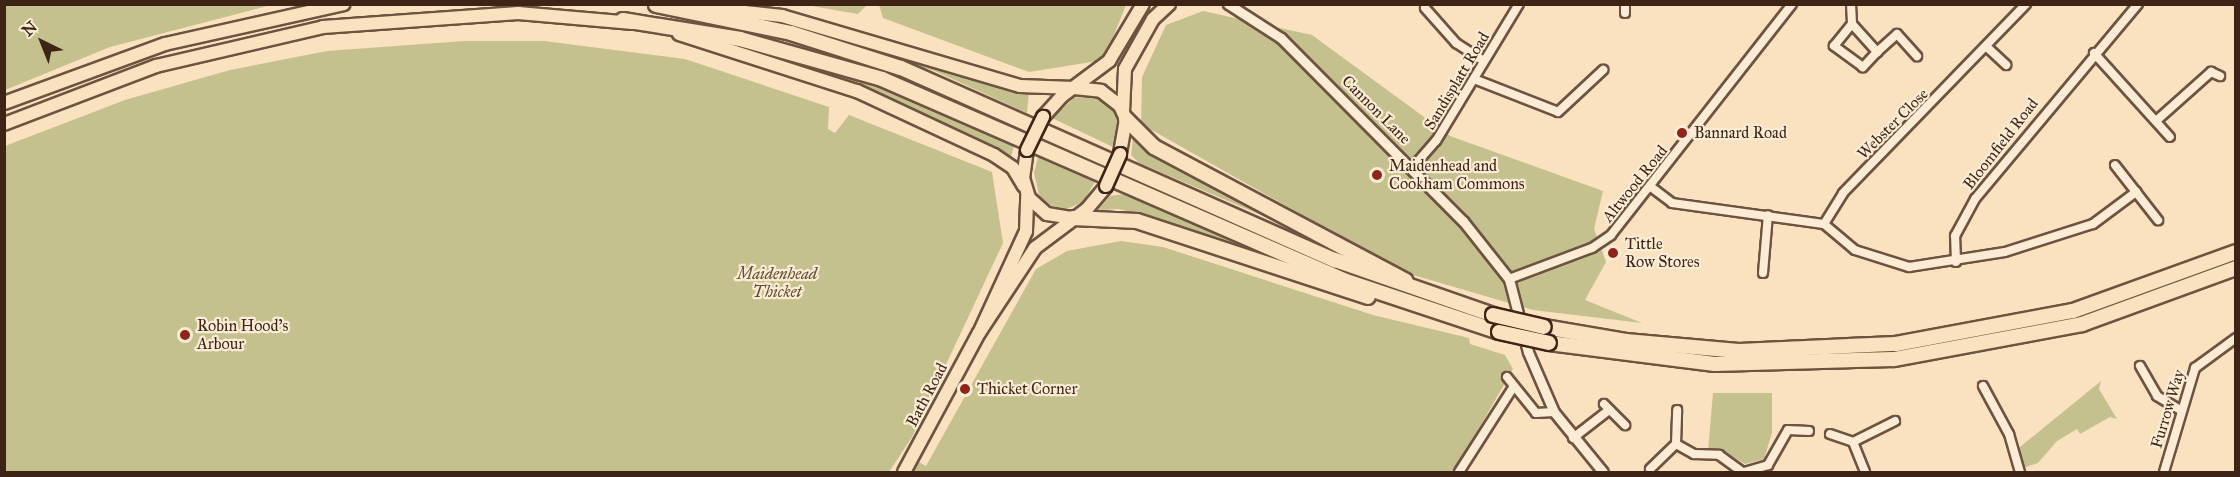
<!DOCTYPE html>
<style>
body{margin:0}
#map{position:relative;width:2240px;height:477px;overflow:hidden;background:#fae1bf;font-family:"IM FELL Great Primer",serif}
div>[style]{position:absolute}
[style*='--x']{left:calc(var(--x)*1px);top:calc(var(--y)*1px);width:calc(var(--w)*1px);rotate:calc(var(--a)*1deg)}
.green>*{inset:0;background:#c5c18e}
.roads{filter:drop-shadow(2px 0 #6d5340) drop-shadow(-2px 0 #6d5340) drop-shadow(0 2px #6d5340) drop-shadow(0 -2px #6d5340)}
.minor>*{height:8px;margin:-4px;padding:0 4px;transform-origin:4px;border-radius:4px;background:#fcecd5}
.tertiary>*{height:9px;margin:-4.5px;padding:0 4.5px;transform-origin:4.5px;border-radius:4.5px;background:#fcecd5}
.primary>*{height:12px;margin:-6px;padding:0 6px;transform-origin:6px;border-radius:6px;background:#fae1bf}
.trunk>*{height:12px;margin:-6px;padding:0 6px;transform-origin:6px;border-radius:6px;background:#fae1bf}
.motorway>*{height:14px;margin:-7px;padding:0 7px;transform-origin:7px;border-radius:7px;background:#fae1bf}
.bridges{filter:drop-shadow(2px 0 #3e2416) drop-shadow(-2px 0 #3e2416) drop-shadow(0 2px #3e2416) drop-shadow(0 -2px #3e2416)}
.primary-bridge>*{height:12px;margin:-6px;padding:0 6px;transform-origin:6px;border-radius:6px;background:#fae1bf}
.motorway-bridge>*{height:14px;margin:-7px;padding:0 7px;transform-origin:7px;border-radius:7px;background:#fae1bf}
.dots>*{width:16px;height:16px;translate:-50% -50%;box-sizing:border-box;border:3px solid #fcecd5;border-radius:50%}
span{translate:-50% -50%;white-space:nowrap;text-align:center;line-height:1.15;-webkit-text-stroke:4.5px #fcecd5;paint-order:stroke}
.street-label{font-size:16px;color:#3e2416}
.poi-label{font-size:16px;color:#3e2416}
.left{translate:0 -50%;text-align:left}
.park-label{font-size:16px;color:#604b34;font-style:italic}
.frame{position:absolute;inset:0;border:6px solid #3e2416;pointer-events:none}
.north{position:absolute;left:12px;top:12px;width:60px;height:60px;-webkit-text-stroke:4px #fcecd5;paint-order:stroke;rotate:317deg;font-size:16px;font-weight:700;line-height:24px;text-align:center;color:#3e2416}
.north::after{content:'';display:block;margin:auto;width:21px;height:27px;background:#3e2416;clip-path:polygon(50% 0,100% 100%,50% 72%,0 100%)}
</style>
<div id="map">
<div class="green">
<i style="clip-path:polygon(4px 5px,5px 4px,271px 5px,110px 47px,5px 90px)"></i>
<i style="clip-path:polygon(806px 5px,867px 5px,858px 14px)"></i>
<i style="clip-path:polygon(879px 5px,1126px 5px,1104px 60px,1029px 72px,883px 18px)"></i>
<i style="clip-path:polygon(1203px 11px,1312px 35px,1450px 136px,1603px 191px,1594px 229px,1606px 262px,1585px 300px,1642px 323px,1533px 310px,1403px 272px,1141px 124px,1142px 77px,1166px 25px)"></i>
<i style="clip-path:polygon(819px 32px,1029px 92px,1027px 113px,937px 72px)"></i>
<i style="clip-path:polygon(464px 41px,544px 41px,685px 59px,829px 107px,828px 129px,835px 133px,849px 115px,992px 172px,1003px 243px,912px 437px,889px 472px,5px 472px,5px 146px,125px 100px,230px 70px,327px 51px)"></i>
<i style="clip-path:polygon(773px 55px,904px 95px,1015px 142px,1011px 157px,860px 88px)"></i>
<i style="clip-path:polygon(1090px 95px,1111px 105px,1119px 125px,1120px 140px,1113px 147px,1052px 118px,1074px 98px)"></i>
<i style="clip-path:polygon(1133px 140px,1163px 159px,1303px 233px,1139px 163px,1131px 155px)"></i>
<i style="clip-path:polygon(1038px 157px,1095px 182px,1083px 202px,1062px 211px,1040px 199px,1034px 173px)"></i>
<i style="clip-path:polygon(1125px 194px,1150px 204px,1284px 264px,1157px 219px,1119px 209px,1098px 210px,1110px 196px)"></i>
<i style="clip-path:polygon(1121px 241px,1163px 247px,1373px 315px,1469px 338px,1470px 344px,1505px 355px,1513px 369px,1454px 472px,911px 472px,917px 461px,926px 466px,1036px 269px,1067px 251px)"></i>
<i style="clip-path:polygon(2101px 381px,2099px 389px,2117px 419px,2110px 417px,2080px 434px,2077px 429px,2057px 441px,2038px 463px,2019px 469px,2015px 451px)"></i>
<i style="clip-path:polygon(1713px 393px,1772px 393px,1772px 433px,1764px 459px,1745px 464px,1727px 453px,1708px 451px)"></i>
</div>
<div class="roads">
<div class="minor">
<i style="--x:1625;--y:4;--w:9;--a:90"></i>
<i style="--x:1851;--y:4;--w:20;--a:87"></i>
<i style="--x:1852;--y:24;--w:38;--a:48"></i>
<i style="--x:1877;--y:52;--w:21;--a:133"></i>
<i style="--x:1863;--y:67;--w:36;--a:-144"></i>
<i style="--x:1834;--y:46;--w:28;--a:-51"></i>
<i style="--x:1425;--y:8;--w:47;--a:48.5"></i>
<i style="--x:1456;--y:43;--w:33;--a:33"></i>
<i style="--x:1988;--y:48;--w:25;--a:43"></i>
<i style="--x:1877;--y:52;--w:27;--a:-42"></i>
<i style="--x:1897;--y:34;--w:30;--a:48"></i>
<i style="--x:2094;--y:53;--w:113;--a:47.9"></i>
<i style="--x:1474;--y:79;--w:90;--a:21.4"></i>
<i style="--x:1558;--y:112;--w:62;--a:-43"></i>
<i style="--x:2156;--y:121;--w:74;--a:-41.7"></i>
<i style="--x:2211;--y:72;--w:10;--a:24"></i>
<i style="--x:1413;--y:167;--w:35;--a:-49"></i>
<i style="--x:1436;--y:141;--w:160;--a:-58.8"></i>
<i style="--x:1651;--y:187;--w:26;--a:37"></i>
<i style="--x:1672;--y:203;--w:153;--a:7.9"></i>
<i style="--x:1824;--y:224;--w:40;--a:40"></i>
<i style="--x:1855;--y:250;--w:57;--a:17.5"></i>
<i style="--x:1909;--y:267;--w:97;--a:-8.9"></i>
<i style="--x:2005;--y:252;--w:92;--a:-17.7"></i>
<i style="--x:2093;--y:224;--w:54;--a:-36.7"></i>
<i style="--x:2136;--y:192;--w:34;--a:-128"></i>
<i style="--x:2136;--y:192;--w:36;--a:52"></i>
<i style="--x:1824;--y:224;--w:36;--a:-58"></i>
<i style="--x:1843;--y:193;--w:263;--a:-45.9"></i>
<i style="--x:1956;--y:262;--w:26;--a:-92"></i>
<i style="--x:1955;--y:236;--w:42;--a:-61.6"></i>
<i style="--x:1975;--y:199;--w:254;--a:-50.1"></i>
<i style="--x:1763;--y:273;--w:58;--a:-85.1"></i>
<i style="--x:1509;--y:279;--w:89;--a:-20.5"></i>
<i style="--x:1592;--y:248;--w:23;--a:-34"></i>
<i style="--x:1611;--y:235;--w:293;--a:-51.9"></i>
<i style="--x:2140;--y:366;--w:34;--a:60"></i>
<i style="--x:2157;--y:396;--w:27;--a:31"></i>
<i style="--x:1507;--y:377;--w:46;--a:51.1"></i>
<i style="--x:1536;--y:413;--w:18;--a:-3"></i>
<i style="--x:1983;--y:386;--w:55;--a:61.6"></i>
<i style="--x:2009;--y:434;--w:40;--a:74"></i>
<i style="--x:1604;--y:404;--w:30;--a:45"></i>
<i style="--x:1830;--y:434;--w:24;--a:19"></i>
<i style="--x:1853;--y:442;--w:47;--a:-26.6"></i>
<i style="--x:1573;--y:438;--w:46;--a:-37.9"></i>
<i style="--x:1853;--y:442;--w:32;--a:68"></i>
<i style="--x:1676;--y:444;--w:21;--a:29"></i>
<i style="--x:1694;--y:454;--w:25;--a:2"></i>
<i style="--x:1719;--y:455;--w:29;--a:36"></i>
<i style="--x:1650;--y:469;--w:36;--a:-44"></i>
<i style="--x:1676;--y:444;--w:34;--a:-88"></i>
<i style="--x:1459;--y:472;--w:102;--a:-57.4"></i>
<i style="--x:1744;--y:472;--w:25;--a:-16"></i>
<i style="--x:1768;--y:465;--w:40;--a:-60.3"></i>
<i style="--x:1788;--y:430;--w:21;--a:3"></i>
<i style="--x:2164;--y:472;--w:109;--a:-73.4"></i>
<i style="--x:2195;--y:368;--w:51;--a:-36.2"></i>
</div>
<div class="tertiary">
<i style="--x:1228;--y:4;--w:63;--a:32.7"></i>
<i style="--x:1281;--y:38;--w:258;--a:45.2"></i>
<i style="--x:1463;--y:221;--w:74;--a:51.6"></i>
<i style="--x:1509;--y:279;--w:75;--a:75.4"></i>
<i style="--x:1528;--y:352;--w:65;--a:66.6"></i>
<i style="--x:1554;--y:412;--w:77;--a:50.8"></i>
</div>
<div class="primary">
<i style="--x:1074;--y:88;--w:27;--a:6"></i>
<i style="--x:1101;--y:91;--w:24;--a:38"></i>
<i style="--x:1120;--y:106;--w:14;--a:65"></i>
<i style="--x:1126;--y:119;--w:36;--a:100"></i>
<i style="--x:1123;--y:112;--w:43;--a:-87.3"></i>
<i style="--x:1125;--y:69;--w:57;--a:-60.8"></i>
<i style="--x:1153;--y:19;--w:22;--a:-43"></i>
<i style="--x:1043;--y:117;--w:28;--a:-48"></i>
<i style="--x:1062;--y:96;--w:59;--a:-36.7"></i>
<i style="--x:1109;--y:61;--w:66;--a:-59.2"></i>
<i style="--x:1027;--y:150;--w:28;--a:98"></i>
<i style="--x:1023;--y:178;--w:21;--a:73"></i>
<i style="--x:1029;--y:198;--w:24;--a:42"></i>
<i style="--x:1047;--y:214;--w:26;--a:9"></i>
<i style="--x:981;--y:329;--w:108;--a:-65.3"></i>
<i style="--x:1026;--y:231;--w:37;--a:-88"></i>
<i style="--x:904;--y:472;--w:158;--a:-61.7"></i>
<i style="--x:979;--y:333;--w:102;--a:-56.6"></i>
<i style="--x:1035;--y:248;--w:65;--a:-36.9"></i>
<i style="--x:1087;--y:209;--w:30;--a:-50"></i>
</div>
<div class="trunk">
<i style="--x:679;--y:5;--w:104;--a:6.1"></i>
<i style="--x:782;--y:16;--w:248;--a:16.4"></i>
<i style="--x:1020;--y:86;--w:54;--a:2.1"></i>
<i style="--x:679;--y:34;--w:187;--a:17.8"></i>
<i style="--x:857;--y:91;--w:151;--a:25"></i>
<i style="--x:994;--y:155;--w:23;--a:34"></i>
<i style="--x:1013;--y:168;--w:21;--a:59"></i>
<i style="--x:4;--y:103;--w:171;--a:-20.1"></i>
<i style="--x:165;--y:44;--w:183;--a:-12.6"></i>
<i style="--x:4;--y:124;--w:163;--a:-20.9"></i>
<i style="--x:156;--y:66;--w:171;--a:-13.1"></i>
<i style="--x:323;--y:27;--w:196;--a:-4.1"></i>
<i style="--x:518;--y:13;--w:115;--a:5"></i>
</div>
<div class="motorway">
<i style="--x:656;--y:5;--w:138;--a:11.7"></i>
<i style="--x:791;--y:33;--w:115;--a:17.7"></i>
<i style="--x:901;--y:68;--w:475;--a:23.9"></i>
<i style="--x:1335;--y:260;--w:167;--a:19.2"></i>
<i style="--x:623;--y:20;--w:119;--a:9.2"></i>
<i style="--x:740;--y:39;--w:148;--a:15.7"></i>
<i style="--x:882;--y:79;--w:506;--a:23.53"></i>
<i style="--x:1346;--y:281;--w:161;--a:18.4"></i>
<i style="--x:1126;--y:119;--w:40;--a:45"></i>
<i style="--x:1154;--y:147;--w:285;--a:28"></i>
<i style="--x:1073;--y:218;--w:64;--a:2.7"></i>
<i style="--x:1137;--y:221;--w:243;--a:18.2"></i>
<i style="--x:1544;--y:327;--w:83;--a:9.7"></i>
<i style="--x:1626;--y:341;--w:113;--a:5.1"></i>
<i style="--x:1739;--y:351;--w:157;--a:-2.6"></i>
<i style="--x:1896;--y:344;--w:180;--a:-10.6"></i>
<i style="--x:2073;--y:311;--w:173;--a:-19.9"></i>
<i style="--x:1549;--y:343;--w:167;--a:7.2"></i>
<i style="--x:1715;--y:364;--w:179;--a:-1.6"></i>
<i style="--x:1894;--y:359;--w:191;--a:-10.5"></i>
<i style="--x:2082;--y:324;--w:164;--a:-20"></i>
</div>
</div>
<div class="bridges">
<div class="primary-bridge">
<i style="--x:1027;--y:150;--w:37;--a:-64"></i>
<i style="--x:1106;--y:186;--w:35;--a:-66"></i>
</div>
<div class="motorway-bridge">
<i style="--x:1493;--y:315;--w:52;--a:13.2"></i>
<i style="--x:1499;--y:332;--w:51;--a:12.4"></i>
</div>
</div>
<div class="dots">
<i style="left:1682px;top:133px;background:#8f2418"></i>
<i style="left:1377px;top:175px;background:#8f2418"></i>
<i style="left:1613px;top:253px;background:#8f2418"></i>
<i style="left:185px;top:335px;background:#8f2418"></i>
<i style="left:965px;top:389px;background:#8f2418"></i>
</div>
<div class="street-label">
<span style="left:1457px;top:81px;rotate:-59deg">Sandisplatt Road</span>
<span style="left:1376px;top:110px;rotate:45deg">Cannon Lane</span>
<span style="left:1893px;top:124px;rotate:-45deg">Webster Close</span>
<span style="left:2001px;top:144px;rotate:-52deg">Bloomfield Road</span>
<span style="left:1635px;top:184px;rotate:-51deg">Altwood Road</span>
<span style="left:927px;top:395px;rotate:-62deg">Bath Road</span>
<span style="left:2168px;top:409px;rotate:-73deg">Furrow Way</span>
</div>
<div class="poi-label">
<span class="left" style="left:1694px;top:133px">Bannard Road</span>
<span class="left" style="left:1389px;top:175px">Maidenhead and<br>Cookham Commons</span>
<span class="left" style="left:1625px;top:253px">Tittle<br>Row Stores</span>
<span class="left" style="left:197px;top:335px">Robin Hood's<br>Arbour</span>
<span class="left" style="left:977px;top:389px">Thicket Corner</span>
</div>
<div class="park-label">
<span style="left:777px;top:283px">Maidenhead<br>Thicket</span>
</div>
<div class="frame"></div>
<div class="north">N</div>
</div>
